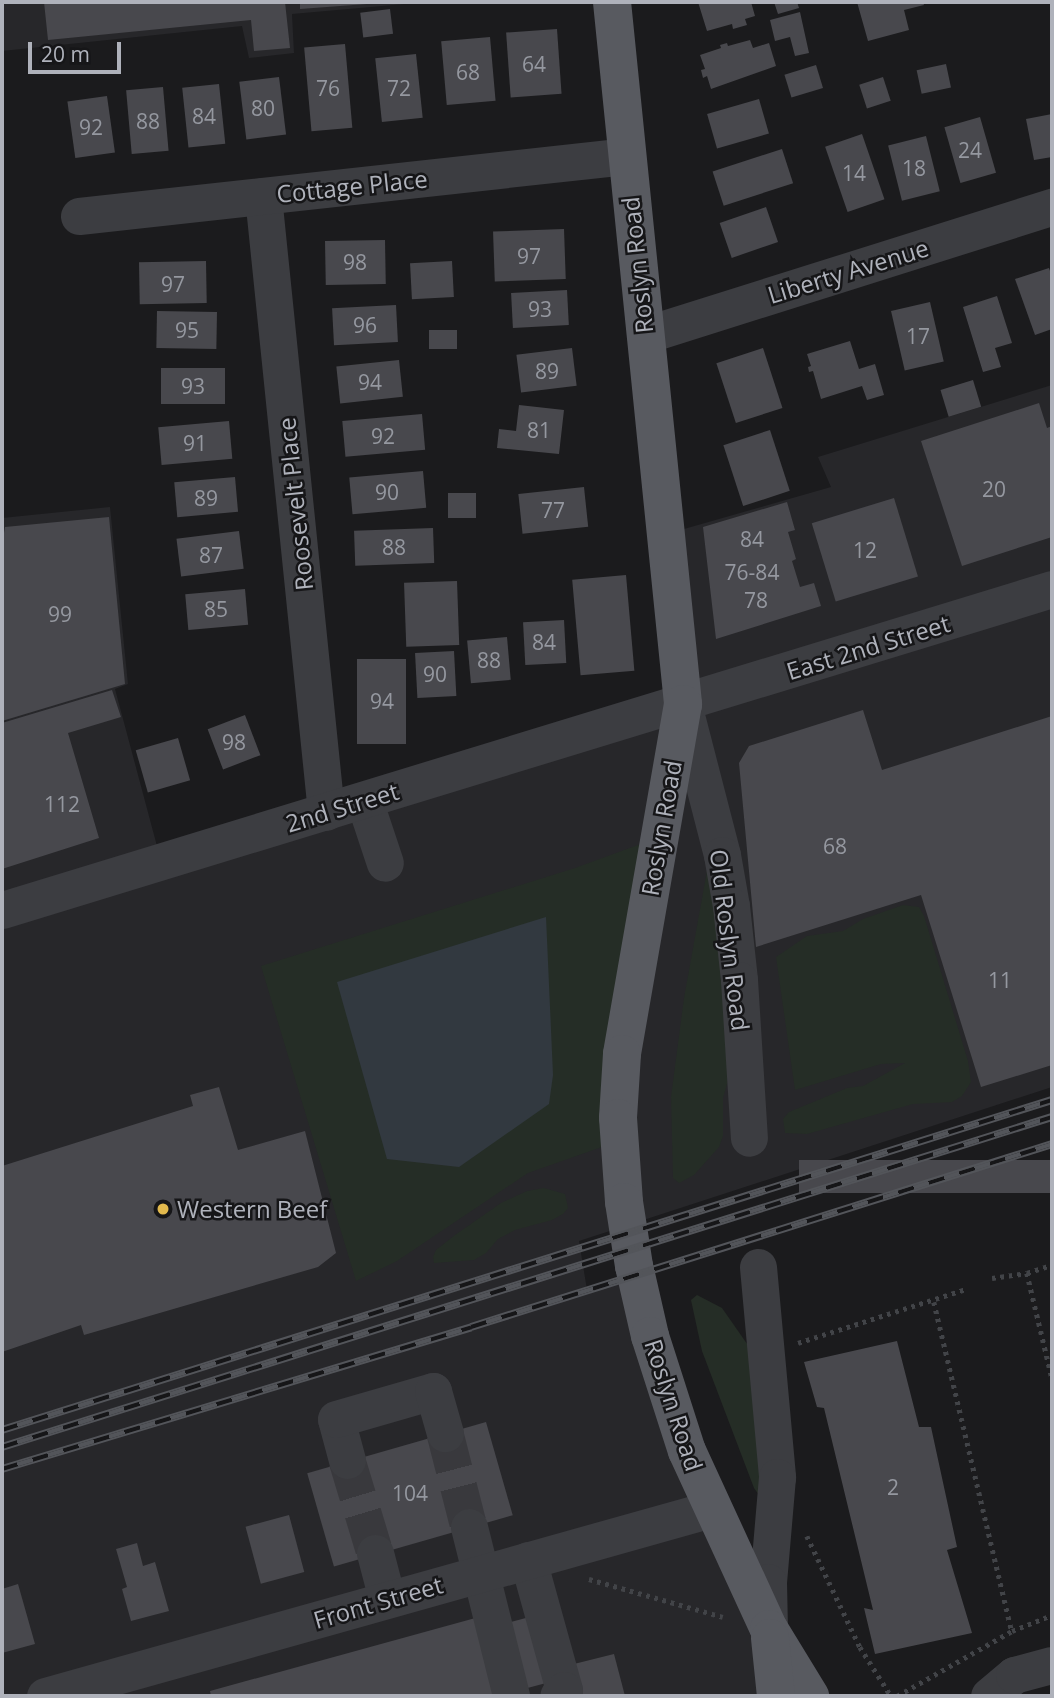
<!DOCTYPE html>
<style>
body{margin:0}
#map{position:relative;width:1054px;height:1698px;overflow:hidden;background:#1b1b1d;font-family:"Open Sans",sans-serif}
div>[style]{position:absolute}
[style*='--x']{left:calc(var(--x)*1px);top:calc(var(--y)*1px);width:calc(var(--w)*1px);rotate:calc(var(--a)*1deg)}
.built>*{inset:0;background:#27272a}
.green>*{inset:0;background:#252d26}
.water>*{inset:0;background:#323940}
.building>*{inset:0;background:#48484d;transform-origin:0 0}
.minor-tunnel>*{height:37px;margin-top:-18.5px;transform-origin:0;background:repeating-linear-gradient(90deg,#39393d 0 37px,transparent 0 55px)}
.path>*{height:4.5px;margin-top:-2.25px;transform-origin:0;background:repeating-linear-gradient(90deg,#424448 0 3.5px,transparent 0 8.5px)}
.minor>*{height:37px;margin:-18.5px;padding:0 18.5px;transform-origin:18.5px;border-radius:18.5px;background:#3c3d41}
.major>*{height:38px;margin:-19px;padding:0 19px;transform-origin:19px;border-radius:19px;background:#585a60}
.rail>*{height:8px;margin-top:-4px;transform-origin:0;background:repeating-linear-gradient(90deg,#161618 0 16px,#53555a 0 32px);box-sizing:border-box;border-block:2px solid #53555a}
.dots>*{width:19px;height:19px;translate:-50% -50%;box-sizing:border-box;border:4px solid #161618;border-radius:50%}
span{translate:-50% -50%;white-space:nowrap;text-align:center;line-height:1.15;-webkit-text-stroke:5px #161618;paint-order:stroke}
.number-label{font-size:21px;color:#9598a0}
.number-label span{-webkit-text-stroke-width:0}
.street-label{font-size:24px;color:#afb2bb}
.poi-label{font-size:24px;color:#afb2bb}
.left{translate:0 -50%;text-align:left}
.frame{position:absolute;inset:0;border:4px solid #afb2bb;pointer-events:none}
.scale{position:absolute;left:28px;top:42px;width:93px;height:32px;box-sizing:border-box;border:4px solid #afb2bb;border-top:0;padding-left:9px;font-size:21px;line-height:24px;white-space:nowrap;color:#afb2bb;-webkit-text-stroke:5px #161618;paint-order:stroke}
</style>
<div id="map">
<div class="built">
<i style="clip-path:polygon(2px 2px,427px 2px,292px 14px,294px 53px,249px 58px,242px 26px,2px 51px)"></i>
<i style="clip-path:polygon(1052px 385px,1052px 1087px,579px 1241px,587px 1290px,634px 1278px,776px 1696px,2px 1696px,2px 518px,110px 507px,128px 684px,115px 689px,161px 861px,695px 704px,677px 531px,831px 487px,818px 457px)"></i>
</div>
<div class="green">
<i style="clip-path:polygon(660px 837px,619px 1141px,528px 1173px,397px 1261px,356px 1281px,261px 966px,575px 868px)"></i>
<i style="clip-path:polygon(710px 854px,731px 1070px,723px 1098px,723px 1136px,719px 1147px,694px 1175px,679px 1183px,673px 1178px,671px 1097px,684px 998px)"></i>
<i style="clip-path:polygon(903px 905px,919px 907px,924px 916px,968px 1061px,971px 1082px,962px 1096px,952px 1102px,913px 1104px,807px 1134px,785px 1133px,783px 1119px,789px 1112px,847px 1088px,863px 1086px,905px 1063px,881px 1064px,795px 1090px,776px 957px,807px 936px,843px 931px,863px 919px)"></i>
<i style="clip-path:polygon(544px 1188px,565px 1194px,568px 1208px,563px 1214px,552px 1220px,515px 1230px,498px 1239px,486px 1253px,474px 1260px,434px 1263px,433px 1257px,436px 1250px,455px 1235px,501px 1203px,527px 1191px)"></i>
<i style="clip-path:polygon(697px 1295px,722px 1308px,752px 1351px,764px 1502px,754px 1488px,702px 1351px,691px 1300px)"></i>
</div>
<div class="water">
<i style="clip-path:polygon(546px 917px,553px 1075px,549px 1104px,459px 1167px,387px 1159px,337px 982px)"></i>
</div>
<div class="building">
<i style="clip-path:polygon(44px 2px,285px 2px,290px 48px,254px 51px,251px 20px,48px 40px)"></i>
<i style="clip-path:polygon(300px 2px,367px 2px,367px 4px,300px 9px)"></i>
<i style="clip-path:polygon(698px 2px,751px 2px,755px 16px,745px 19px,747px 25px,733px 29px,732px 24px,707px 31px)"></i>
<i style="clip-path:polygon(774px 2px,797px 2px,799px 8px,778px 14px)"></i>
<i style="clip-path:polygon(857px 2px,923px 2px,924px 5px,904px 10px,909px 30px,868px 41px)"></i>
<i style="left:390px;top:9px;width:25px;height:30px;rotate:83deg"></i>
<i style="clip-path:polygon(800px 12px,809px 53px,795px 56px,790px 37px,775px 41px,770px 20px)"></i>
<i style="left:557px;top:29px;width:65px;height:51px;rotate:86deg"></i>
<i style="left:490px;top:37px;width:64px;height:49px;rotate:85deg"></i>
<i style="clip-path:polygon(750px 40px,753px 48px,769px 43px,776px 66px,711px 89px,707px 76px,703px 78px,701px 70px,705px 69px,700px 55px,721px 48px,720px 45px,727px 43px,728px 46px)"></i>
<i style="left:345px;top:44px;width:84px;height:41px;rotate:85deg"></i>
<i style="left:416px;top:54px;width:64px;height:41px;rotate:84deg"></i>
<i style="left:946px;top:64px;width:24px;height:30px;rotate:78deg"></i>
<i style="left:816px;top:65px;width:24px;height:33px;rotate:73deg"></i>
<i style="left:279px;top:77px;width:58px;height:40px;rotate:83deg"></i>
<i style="left:883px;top:77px;width:25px;height:25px;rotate:72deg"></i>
<i style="left:219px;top:84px;width:60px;height:37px;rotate:84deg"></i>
<i style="left:163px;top:87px;width:64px;height:37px;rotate:85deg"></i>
<i style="left:107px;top:96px;width:57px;height:40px;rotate:82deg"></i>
<i style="left:759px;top:99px;width:36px;height:54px;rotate:74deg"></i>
<i style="clip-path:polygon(1052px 114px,1052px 157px,1034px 160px,1026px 119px)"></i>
<i style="left:980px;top:117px;width:58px;height:37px;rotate:74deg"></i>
<i style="left:862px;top:134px;width:69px;height:39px;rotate:71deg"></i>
<i style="left:926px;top:136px;width:57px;height:39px;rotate:76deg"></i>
<i style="left:782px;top:149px;width:36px;height:73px;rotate:72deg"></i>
<i style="left:766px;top:207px;width:37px;height:49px;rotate:71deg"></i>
<i style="left:564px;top:229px;width:50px;height:71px;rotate:88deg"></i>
<i style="left:385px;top:240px;width:44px;height:60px;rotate:89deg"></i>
<i style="left:206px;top:261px;width:42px;height:67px;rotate:89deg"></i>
<i style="left:452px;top:261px;width:36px;height:42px;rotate:87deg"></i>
<i style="clip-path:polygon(1049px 268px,1052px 277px,1052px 329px,1035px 335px,1015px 279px)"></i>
<i style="left:567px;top:290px;width:35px;height:56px;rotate:87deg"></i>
<i style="clip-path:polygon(997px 296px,1012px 343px,995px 348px,1001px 367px,983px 372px,963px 307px)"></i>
<i style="left:930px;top:302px;width:61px;height:40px;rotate:77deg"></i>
<i style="left:396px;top:305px;width:37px;height:64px;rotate:87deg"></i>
<i style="left:157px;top:311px;width:60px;height:37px;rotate:1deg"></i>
<i style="left:429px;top:330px;width:28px;height:19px"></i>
<i style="clip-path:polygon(850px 341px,859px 369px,875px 364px,884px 395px,867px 400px,862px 386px,821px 399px,813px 371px,809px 372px,808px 367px,811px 366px,807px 354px)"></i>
<i style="left:572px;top:348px;width:38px;height:56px;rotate:83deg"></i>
<i style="left:763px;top:348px;width:63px;height:49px;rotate:72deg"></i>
<i style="left:399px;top:360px;width:37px;height:63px;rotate:84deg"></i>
<i style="left:161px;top:368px;width:64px;height:36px"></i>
<i style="left:973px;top:380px;width:28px;height:34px;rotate:73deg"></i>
<i style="clip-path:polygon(1039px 403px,1047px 428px,1052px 426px,1052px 537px,962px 566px,921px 441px)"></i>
<i style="clip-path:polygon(519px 405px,564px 410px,559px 454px,497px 448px,499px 429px,516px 431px)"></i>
<i style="left:422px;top:414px;width:36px;height:80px;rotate:85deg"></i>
<i style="left:229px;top:421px;width:38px;height:71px;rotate:85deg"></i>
<i style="left:770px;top:430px;width:64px;height:49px;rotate:72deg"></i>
<i style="left:423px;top:471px;width:37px;height:74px;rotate:85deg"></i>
<i style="left:235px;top:477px;width:35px;height:61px;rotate:85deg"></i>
<i style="left:584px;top:487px;width:40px;height:66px;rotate:84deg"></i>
<i style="left:448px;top:493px;width:28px;height:25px"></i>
<i style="left:894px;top:498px;width:82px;height:86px;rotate:73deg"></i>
<i style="clip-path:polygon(787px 502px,795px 530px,788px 532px,796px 559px,792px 561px,800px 587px,814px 583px,821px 606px,716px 639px,703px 527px)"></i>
<i style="clip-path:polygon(109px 517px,125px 684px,2px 721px,2px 544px,5px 527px)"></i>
<i style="left:433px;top:528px;width:35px;height:79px;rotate:88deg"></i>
<i style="left:239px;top:531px;width:38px;height:63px;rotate:83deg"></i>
<i style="left:626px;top:575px;width:96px;height:54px;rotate:85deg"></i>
<i style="left:457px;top:581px;width:64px;height:53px;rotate:88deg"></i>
<i style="left:245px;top:589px;width:36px;height:60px;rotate:85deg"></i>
<i style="left:564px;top:620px;width:43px;height:41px;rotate:87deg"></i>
<i style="left:507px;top:637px;width:43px;height:40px;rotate:85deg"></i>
<i style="left:454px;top:651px;width:45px;height:39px;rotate:87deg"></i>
<i style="left:357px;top:659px;width:49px;height:85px"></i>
<i style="clip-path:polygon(112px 690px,121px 717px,68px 733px,99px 838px,2px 869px,2px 723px)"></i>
<i style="clip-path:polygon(863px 710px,882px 770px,1052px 716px,1052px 1065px,981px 1087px,921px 895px,756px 947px,739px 763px,749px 746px)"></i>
<i style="left:245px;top:715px;width:43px;height:40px;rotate:69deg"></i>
<i style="left:178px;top:738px;width:44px;height:44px;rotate:74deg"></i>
<i style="clip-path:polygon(219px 1087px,238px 1150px,305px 1131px,336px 1253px,318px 1267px,84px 1335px,81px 1325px,2px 1352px,2px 1166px,193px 1106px,190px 1095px)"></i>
<i style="left:1052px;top:1160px;width:33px;height:253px;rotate:90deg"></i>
<i style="clip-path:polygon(897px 1341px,919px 1427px,931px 1427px,957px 1547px,947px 1550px,972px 1633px,875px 1654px,864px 1608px,873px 1610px,824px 1408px,817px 1407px,804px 1362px)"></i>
<i style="left:486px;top:1422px;width:97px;height:186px;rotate:74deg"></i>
<i style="left:289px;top:1515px;width:59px;height:45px;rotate:75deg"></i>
<i style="clip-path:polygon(137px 1543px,143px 1566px,155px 1562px,169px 1611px,131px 1621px,122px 1589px,127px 1587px,116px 1549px)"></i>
<i style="clip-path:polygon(18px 1584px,35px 1644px,2px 1653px,2px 1589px)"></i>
<i style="left:537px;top:1615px;width:68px;height:29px;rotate:75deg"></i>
<i style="clip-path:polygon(479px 1617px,502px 1696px,211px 1696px,210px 1691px)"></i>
<i style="clip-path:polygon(614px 1654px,625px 1696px,575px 1696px,566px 1666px)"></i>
</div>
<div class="minor-tunnel">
<i style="--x:445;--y:1433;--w:97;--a:75.7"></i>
<i style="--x:347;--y:1460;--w:97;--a:73.2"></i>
</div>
<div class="path">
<i style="--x:1027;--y:1273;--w:26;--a:-18"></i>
<i style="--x:992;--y:1278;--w:35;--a:-8"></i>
<i style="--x:1027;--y:1273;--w:108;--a:76.6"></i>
<i style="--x:934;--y:1302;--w:338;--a:76.7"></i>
<i style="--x:798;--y:1343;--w:176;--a:-17.8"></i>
<i style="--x:807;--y:1536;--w:123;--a:64.5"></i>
<i style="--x:860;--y:1647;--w:58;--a:57.7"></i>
<i style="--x:589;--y:1579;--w:139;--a:15.8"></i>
<i style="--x:897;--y:1696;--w:132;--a:-29.5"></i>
<i style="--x:1012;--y:1631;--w:43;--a:-21.8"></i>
</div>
<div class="minor">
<i style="--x:263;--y:196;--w:619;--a:84.16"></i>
<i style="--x:79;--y:216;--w:550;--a:-6.26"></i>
<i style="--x:645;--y:335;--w:427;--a:-17.5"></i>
<i style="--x:683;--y:704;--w:156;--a:75.5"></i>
<i style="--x:722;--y:855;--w:52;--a:80"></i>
<i style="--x:731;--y:906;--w:74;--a:83.8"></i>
<i style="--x:739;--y:980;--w:158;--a:86.4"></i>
<i style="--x:364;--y:800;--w:66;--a:71.6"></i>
<i style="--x:2;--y:910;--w:1098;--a:-17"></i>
<i style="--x:758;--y:1267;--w:211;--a:84.8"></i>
<i style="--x:777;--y:1477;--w:105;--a:94.9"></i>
<i style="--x:768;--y:1582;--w:47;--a:88.8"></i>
<i style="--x:347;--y:1460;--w:42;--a:-105"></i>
<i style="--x:336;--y:1419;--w:101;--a:-16.1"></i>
<i style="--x:433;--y:1391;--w:44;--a:74.1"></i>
<i style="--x:469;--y:1527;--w:174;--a:76"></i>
<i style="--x:375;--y:1553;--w:48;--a:75.4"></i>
<i style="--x:528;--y:1560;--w:135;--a:74.5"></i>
<i style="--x:564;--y:1690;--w:8;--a:135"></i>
<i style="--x:45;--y:1696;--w:692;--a:-15.68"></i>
<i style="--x:989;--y:1696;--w:33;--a:-40"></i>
<i style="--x:1014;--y:1675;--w:39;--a:-15"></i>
</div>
<div class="major">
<i style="--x:612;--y:2;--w:706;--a:84.22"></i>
<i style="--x:683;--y:704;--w:355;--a:99.9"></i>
<i style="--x:622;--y:1054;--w:64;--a:93.6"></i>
<i style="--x:618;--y:1118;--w:84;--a:85.9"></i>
<i style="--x:624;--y:1202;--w:65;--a:81.1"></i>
<i style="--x:634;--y:1266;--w:72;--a:77.1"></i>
<i style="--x:650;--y:1336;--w:121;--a:72.2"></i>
<i style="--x:687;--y:1451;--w:196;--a:65.3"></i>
<i style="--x:769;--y:1629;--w:79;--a:58.5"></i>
<i style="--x:770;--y:1638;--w:58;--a:84.1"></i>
</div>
<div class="rail">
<i style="--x:2;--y:1430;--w:1101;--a:-17.45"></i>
<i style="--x:2;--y:1447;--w:1101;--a:-17.45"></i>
<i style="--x:2;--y:1469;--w:490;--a:-16.8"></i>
<i style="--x:471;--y:1327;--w:609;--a:-17.48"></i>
</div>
<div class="dots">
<i style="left:163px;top:1209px;background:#e2b94d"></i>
</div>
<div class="number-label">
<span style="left:534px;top:64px">64</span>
<span style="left:468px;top:72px">68</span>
<span style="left:328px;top:88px">76</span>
<span style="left:399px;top:88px">72</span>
<span style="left:263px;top:108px">80</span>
<span style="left:204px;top:116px">84</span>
<span style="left:148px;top:121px">88</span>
<span style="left:91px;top:127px">92</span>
<span style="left:970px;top:150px">24</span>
<span style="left:914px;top:168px">18</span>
<span style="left:854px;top:173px">14</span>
<span style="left:529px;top:256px">97</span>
<span style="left:355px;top:262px">98</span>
<span style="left:173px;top:284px">97</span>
<span style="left:540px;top:309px">93</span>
<span style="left:365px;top:325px">96</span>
<span style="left:187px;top:330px">95</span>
<span style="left:918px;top:336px">17</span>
<span style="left:547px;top:371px">89</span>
<span style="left:370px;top:382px">94</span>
<span style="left:193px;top:386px">93</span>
<span style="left:539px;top:430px">81</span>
<span style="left:383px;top:436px">92</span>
<span style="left:195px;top:443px">91</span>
<span style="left:994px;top:489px">20</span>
<span style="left:387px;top:492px">90</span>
<span style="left:206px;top:498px">89</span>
<span style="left:553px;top:510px">77</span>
<span style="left:752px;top:539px">84</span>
<span style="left:394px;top:547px">88</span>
<span style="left:865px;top:550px">12</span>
<span style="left:211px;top:555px">87</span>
<span style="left:752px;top:572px">76-84</span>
<span style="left:756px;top:600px">78</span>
<span style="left:216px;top:609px">85</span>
<span style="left:60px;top:614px">99</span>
<span style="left:544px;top:642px">84</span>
<span style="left:489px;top:660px">88</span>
<span style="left:435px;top:674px">90</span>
<span style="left:382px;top:701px">94</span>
<span style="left:234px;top:742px">98</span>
<span style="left:62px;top:804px">112</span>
<span style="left:835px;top:846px">68</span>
<span style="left:1000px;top:980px">11</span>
<span style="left:893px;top:1487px">2</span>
<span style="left:410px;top:1493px">104</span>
</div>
<div class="street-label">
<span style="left:352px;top:186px;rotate:-6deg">Cottage Place</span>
<span style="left:637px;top:265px;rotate:-96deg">Roslyn Road</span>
<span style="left:848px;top:271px;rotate:-17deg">Liberty Avenue</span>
<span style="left:295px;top:504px;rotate:-96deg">Roosevelt Place</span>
<span style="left:868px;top:647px;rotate:-17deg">East 2nd Street</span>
<span style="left:342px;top:807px;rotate:-17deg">2nd Street</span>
<span style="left:661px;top:828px;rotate:-80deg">Roslyn Road</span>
<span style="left:730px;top:940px;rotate:83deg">Old Roslyn Road</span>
<span style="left:674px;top:1405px;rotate:72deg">Roslyn Road</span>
<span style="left:378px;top:1602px;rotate:-16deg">Front Street</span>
</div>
<div class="poi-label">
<span class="left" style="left:177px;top:1209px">Western Beef</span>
</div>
<div class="frame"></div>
<div class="scale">20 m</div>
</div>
